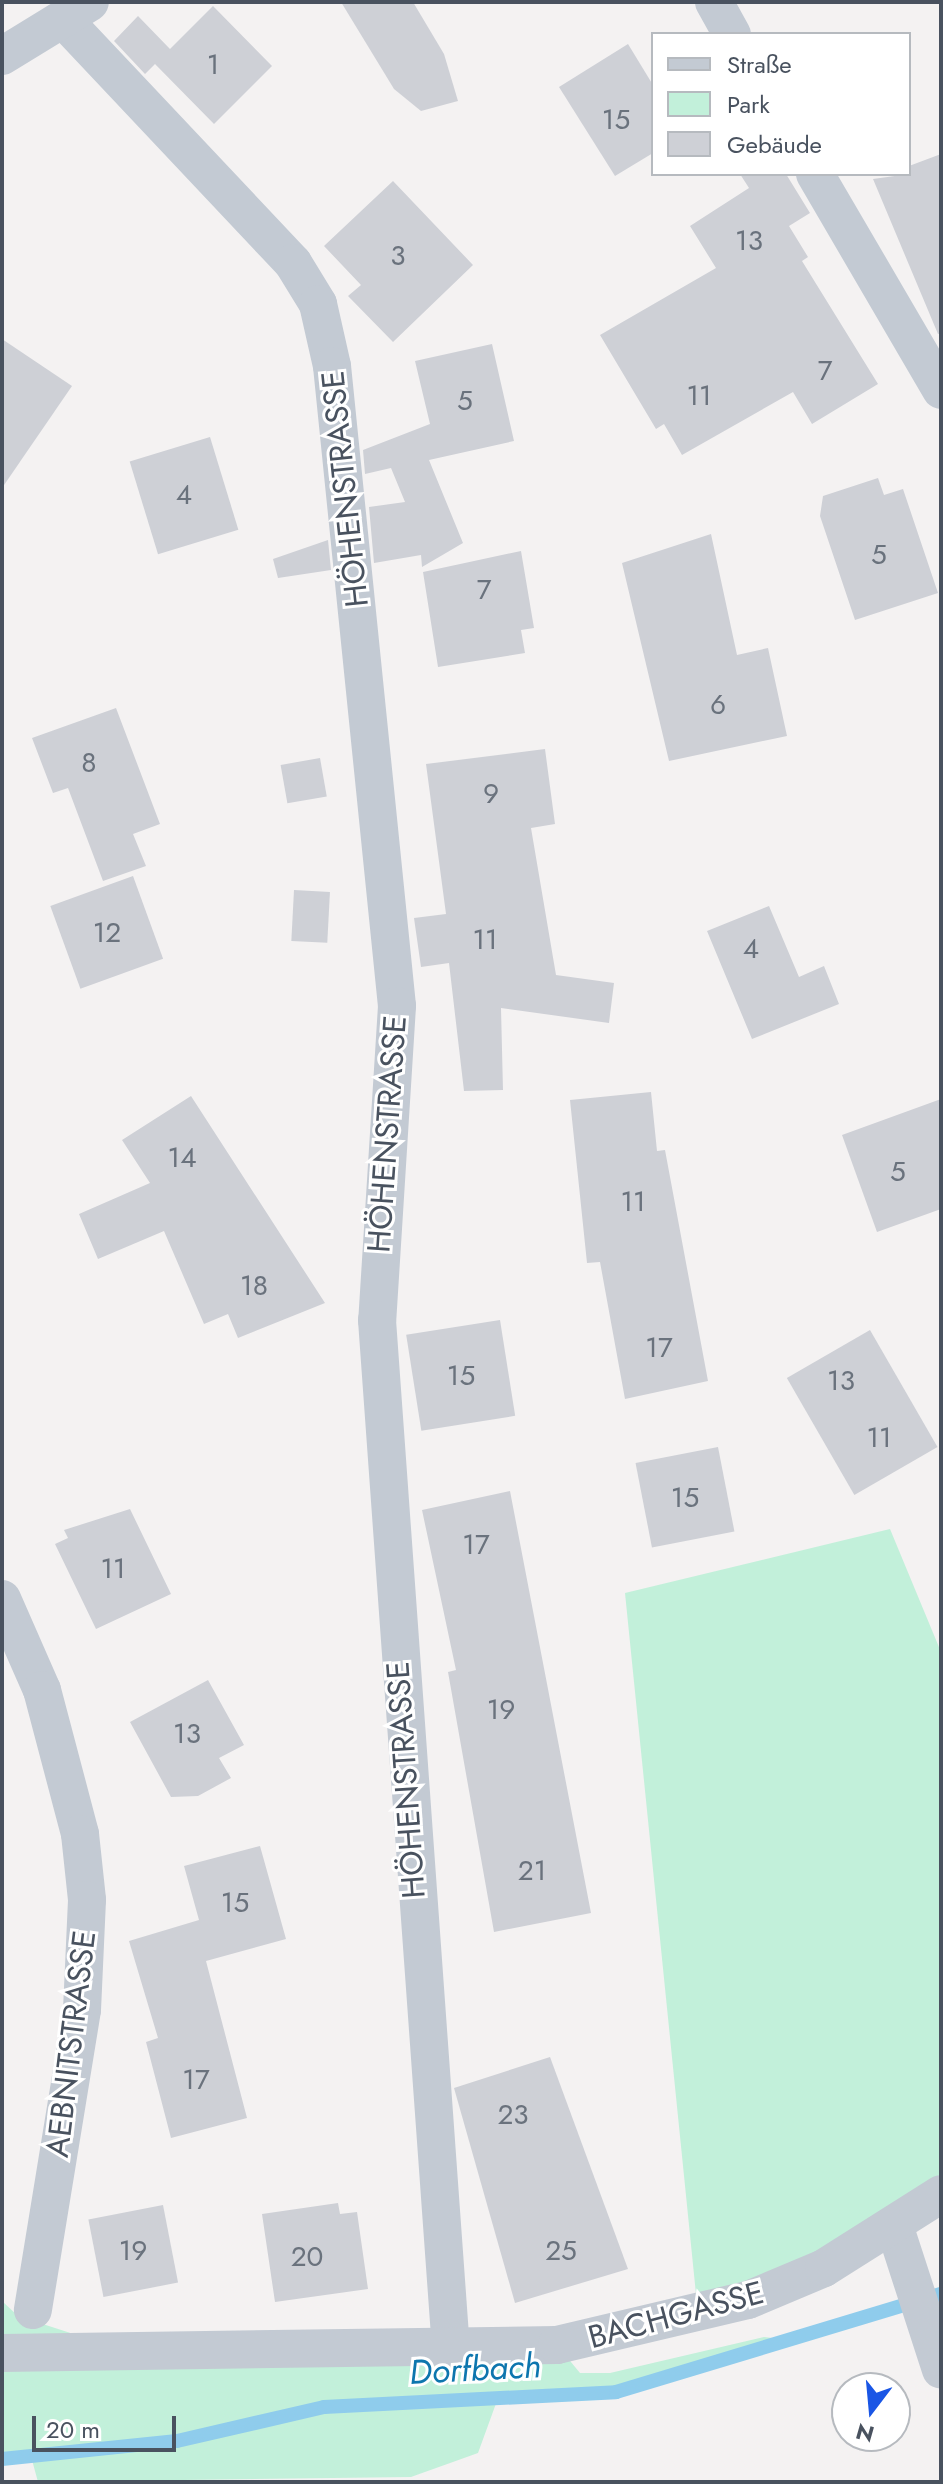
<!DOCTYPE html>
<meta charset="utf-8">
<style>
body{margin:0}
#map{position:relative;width:943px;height:2484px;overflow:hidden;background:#f4f2f2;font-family:Jost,sans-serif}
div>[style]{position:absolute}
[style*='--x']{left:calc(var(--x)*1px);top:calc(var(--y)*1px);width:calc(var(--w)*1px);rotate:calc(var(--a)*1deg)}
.green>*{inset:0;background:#c2f0da}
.stream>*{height:14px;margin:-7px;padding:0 7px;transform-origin:7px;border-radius:7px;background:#8fccec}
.building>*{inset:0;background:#ced0d6;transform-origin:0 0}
.street>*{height:38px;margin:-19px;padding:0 19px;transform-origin:19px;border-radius:19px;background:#c3cad3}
span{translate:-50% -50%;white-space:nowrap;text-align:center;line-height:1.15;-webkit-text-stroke:6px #fff;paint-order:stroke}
.number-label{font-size:28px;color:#6a727d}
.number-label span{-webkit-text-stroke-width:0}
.street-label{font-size:32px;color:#49525f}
.water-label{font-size:34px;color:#0d76ae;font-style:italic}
.frame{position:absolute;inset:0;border:4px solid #49525f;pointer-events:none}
.legend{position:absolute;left:651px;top:32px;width:260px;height:144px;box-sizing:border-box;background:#fff;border:2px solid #b6babf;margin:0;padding:10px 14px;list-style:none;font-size:24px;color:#49525f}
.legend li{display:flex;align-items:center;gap:16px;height:40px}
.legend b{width:40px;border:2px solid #b6babf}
.north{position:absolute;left:831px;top:2372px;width:80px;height:80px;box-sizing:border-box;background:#fff;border:2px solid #b6babf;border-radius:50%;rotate:196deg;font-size:22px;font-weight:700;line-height:32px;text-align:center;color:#49525f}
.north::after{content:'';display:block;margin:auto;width:28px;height:36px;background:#1a56e5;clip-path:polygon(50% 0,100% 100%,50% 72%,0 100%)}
.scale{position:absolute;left:32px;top:2416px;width:144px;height:36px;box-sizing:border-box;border:4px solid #49525f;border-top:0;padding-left:10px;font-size:24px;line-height:28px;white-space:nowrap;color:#49525f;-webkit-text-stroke:6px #fff;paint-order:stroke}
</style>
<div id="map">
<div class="green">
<i style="clip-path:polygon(890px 1529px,941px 1652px,941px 2194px,698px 2314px,625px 1593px)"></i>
<i style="clip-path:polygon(2px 2301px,18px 2316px,126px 2351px,557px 2345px,580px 2373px,610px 2373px,764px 2337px,789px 2340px,616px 2392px,498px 2398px,478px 2453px,411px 2477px,38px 2482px,32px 2460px,2px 2459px)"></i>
</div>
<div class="stream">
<i style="--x:2;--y:2459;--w:176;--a:-5.9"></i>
<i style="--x:177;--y:2441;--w:151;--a:-13"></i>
<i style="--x:324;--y:2407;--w:292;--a:-2.9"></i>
<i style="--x:616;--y:2392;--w:339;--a:-16.8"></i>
</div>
<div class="building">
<i style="clip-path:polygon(341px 2px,413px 2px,444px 54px,458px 101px,421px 111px,394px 89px)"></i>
<i style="clip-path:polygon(213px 6px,272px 66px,214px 124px,155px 64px,145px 74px,114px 41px,138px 16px,170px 49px)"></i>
<i style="clip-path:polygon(628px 44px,653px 85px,653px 153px,615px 176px,559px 87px)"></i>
<i style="clip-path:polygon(941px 154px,941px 333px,938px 334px,873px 179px,909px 174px,909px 166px)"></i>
<i style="clip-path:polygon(740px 174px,786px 174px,810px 213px,789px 226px,808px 257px,802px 261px,878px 384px,812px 424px,793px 392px,682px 455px,664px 424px,656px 429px,600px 335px,716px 268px,690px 226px,749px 188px)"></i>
<i style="clip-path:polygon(393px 181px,473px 265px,393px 342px,348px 296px,361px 285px,324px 246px)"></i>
<i style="clip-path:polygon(2px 339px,72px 386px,2px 488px)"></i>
<i style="clip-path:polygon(492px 344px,514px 441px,429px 460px,463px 543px,422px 567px,421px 555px,374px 563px,369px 507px,405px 502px,391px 468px,365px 474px,363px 450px,430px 424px,415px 361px)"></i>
<i style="left:210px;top:437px;width:97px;height:84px;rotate:73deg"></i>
<i style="clip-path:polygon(878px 478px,884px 495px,903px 489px,938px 593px,855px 620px,820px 516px,823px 496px)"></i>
<i style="clip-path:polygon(711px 534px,737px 655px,768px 648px,787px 736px,669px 761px,622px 563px)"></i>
<i style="clip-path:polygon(328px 540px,331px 570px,278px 578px,273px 559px)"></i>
<i style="clip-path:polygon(521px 551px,534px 628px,521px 630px,525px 653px,438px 667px,423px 572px)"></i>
<i style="clip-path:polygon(116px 708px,160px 824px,133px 834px,146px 866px,103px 881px,68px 788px,53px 793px,32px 738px)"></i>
<i style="clip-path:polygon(545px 749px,555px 824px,531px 828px,556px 975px,614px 983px,609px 1023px,501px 1008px,503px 1090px,464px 1091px,449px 963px,421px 967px,414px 918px,446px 914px,426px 764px)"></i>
<i style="left:320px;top:758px;width:39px;height:40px;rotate:80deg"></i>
<i style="left:133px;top:876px;width:88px;height:88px;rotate:70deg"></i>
<i style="left:294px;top:890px;width:36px;height:51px;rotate:3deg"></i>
<i style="clip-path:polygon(769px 906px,799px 977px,824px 966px,839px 1004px,752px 1039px,707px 931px)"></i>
<i style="clip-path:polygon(651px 1092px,657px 1151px,665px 1150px,708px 1381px,625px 1399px,600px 1262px,587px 1263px,570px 1100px)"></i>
<i style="clip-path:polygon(191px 1096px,325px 1303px,238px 1338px,228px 1314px,204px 1324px,164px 1231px,98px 1259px,79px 1214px,150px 1183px,122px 1140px)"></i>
<i style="clip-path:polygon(941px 1099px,941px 1209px,877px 1232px,842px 1135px)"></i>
<i style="left:500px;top:1320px;width:97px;height:95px;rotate:81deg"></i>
<i style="left:870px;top:1330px;width:135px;height:96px;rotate:60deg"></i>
<i style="left:718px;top:1447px;width:86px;height:84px;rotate:79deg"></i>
<i style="clip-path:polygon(510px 1491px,591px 1913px,494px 1932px,448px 1672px,456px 1670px,422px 1510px)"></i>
<i style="clip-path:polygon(130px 1509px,171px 1594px,96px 1629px,55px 1544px,68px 1538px,64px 1530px)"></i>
<i style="clip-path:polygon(208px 1680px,244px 1745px,219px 1758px,231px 1778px,198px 1796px,171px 1797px,130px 1722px)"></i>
<i style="clip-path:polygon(260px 1846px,286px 1939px,206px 1961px,247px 2118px,171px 2138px,146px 2042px,158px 2038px,129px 1941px,199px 1920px,184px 1866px)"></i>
<i style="clip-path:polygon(550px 2057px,628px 2269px,515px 2303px,454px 2088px)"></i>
<i style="clip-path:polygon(338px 2203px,340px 2214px,357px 2212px,368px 2289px,275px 2302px,262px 2214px)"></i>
<i style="left:163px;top:2205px;width:79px;height:76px;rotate:79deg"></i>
</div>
<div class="street">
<i style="--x:714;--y:2;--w:37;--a:61"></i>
<i style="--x:63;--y:19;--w:335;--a:46.7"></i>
<i style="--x:293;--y:263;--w:48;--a:58.6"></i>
<i style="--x:318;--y:304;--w:64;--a:77.3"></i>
<i style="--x:332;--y:366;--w:643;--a:84.2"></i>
<i style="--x:397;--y:1006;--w:315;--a:93.6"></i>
<i style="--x:377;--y:1320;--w:1032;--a:85.89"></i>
<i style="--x:2;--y:56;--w:103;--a:-31.5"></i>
<i style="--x:815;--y:174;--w:250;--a:59.7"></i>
<i style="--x:2;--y:1599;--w:99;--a:66.3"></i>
<i style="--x:42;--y:1690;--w:149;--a:75.2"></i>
<i style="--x:80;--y:1834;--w:66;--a:83.9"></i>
<i style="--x:87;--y:1900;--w:110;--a:92.6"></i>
<i style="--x:82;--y:2010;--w:304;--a:99.3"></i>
<i style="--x:894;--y:2225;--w:152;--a:72"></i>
<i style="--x:2;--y:2353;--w:555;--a:-0.83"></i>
<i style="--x:557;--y:2345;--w:196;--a:-13.3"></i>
<i style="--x:748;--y:2300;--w:82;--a:-22.8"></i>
<i style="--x:824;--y:2268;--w:138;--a:-32.3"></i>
</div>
<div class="number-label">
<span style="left:213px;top:65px">1</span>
<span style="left:616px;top:120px">15</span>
<span style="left:749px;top:241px">13</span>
<span style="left:398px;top:256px">3</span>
<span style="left:825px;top:371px">7</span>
<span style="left:699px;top:396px">11</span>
<span style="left:465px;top:401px">5</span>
<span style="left:184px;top:495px">4</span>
<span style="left:879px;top:555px">5</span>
<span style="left:484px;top:590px">7</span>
<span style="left:718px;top:705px">6</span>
<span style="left:89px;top:763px">8</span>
<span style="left:491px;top:794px">9</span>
<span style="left:107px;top:933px">12</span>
<span style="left:485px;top:940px">11</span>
<span style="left:751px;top:949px">4</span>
<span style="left:182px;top:1158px">14</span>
<span style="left:898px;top:1172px">5</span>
<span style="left:633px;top:1202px">11</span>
<span style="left:254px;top:1286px">18</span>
<span style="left:659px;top:1348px">17</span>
<span style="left:461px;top:1376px">15</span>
<span style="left:841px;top:1381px">13</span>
<span style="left:879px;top:1438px">11</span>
<span style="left:685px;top:1498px">15</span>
<span style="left:476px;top:1545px">17</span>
<span style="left:113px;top:1569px">11</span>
<span style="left:501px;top:1710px">19</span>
<span style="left:187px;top:1734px">13</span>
<span style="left:532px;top:1871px">21</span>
<span style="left:235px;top:1903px">15</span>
<span style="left:196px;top:2080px">17</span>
<span style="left:513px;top:2115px">23</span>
<span style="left:133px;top:2251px">19</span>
<span style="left:561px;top:2251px">25</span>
<span style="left:307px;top:2257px">20</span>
</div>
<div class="street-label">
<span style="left:345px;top:489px;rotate:-96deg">HÖHENSTRASSE</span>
<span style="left:387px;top:1134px;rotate:-86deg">HÖHENSTRASSE</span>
<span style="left:406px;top:1780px;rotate:-94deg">HÖHENSTRASSE</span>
<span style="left:71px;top:2044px;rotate:-83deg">AEBNITSTRASSE</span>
<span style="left:676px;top:2315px;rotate:-15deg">BACHGASSE</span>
</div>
<div class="water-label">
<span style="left:475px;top:2369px;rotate:-3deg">Dorfbach</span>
</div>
<div class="frame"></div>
<ul class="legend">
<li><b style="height:10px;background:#c3cad3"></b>Straße</li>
<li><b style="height:22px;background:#c2f0da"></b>Park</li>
<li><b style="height:22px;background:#ced0d6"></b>Gebäude</li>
</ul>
<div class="north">N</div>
<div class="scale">20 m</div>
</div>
